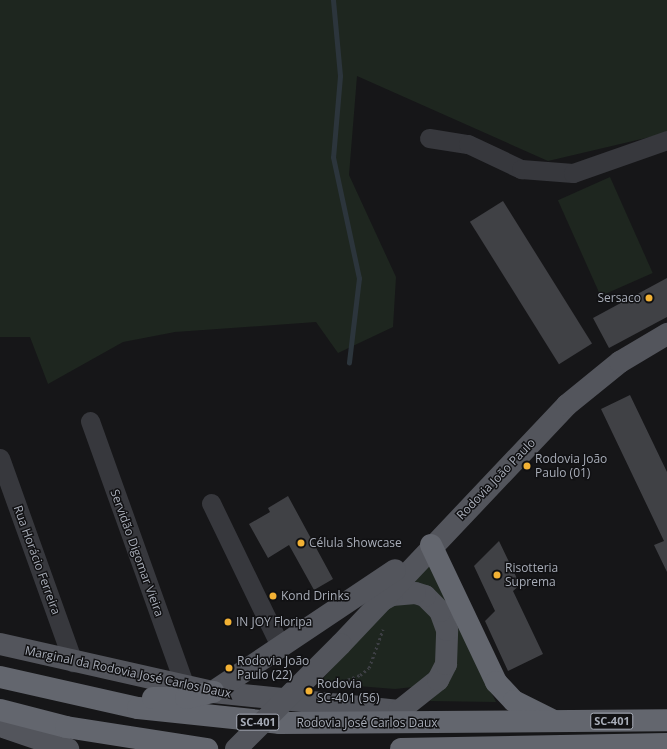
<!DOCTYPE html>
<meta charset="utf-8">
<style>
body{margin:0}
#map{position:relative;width:667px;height:749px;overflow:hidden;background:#161618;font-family:"Open Sans",sans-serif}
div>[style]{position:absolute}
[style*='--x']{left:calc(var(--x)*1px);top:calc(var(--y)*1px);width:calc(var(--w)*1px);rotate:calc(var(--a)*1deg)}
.green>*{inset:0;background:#1e261f;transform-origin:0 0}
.stream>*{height:5px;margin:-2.5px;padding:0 2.5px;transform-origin:2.5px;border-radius:2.5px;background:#2c353c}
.building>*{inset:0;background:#404145;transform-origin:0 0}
.path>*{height:2.5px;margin-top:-1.25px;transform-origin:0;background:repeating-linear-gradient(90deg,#3d3f44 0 2px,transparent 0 5px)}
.minor>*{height:19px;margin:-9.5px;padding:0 9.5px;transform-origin:9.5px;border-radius:9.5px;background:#37383d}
.major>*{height:22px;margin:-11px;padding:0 11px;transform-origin:11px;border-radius:11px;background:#53555c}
.highway>*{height:22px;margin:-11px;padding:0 11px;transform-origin:11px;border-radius:11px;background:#63666e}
.major-bridge>*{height:22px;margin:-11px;padding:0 11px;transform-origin:11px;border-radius:11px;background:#53555c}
.dots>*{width:11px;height:11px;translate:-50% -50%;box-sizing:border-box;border:2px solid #111113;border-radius:50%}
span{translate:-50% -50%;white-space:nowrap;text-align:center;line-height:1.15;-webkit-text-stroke:3px #111113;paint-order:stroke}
.shield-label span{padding:1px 3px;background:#111113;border:1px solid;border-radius:3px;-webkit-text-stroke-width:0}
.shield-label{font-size:11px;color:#a8adb8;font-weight:700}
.poi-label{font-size:12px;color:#a8adb8}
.right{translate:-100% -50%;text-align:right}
.left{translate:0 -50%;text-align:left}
.street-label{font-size:12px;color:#a8adb8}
</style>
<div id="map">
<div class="green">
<i style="clip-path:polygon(0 0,667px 0,667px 133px,548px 161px,357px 76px,349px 175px,396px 277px,393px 327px,338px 353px,316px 322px,175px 332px,123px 342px,48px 384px,30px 337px,0 337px)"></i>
<i style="left:610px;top:177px;width:105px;height:57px;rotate:66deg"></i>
<i style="clip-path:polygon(429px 565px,496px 702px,430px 701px,446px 684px,457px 646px,409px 582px)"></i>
<i style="clip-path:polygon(414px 602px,429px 612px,438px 634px,437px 658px,428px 677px,413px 687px,395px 689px,319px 683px,388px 606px)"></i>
</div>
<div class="stream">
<i style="--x:333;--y:0;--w:76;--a:84.7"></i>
<i style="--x:340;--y:76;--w:81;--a:94.9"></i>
<i style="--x:333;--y:157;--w:124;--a:77.9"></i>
<i style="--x:359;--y:278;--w:85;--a:96.8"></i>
</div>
<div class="building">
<i style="left:503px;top:201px;width:168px;height:39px;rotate:58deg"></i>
<i style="clip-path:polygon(667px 278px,667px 317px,609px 348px,593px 318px)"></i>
<i style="clip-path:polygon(630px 395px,667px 472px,667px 572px,654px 545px,664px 541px,601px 409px)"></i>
<i style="clip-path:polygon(288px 496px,333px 579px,314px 590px,289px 545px,268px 558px,249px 524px,270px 512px,268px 508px)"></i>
<i style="clip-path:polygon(499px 541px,520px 585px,513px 591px,543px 654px,508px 671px,485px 621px,495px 611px,474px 566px)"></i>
</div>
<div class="path">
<i style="--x:334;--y:685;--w:28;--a:-21"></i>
<i style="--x:360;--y:675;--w:11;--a:-38"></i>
<i style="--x:369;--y:668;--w:41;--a:-70.3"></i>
</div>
<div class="minor">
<i style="--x:429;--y:138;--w:39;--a:9"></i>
<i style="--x:468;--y:144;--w:59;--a:25.3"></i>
<i style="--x:521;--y:169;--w:52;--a:4.4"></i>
<i style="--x:573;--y:173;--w:100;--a:-19.3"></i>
<i style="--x:90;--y:421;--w:282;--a:70.3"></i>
<i style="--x:0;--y:458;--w:217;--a:70.3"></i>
<i style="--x:211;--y:503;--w:161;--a:64.2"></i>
</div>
<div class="major">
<i style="--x:0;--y:644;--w:218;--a:12.7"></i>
<i style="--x:213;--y:692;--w:187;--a:5.8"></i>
<i style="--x:399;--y:711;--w:50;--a:-38.5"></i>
<i style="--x:438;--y:680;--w:18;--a:-63"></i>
<i style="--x:446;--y:664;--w:34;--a:-88"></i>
<i style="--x:447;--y:630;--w:20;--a:-110"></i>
<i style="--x:440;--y:611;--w:21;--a:-135"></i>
<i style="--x:425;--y:596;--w:10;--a:-163"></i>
<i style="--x:415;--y:593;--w:23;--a:175"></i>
<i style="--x:392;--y:595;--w:18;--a:151"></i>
<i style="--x:341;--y:644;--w:329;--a:-46.6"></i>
<i style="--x:567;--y:405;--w:68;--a:-39.1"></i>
<i style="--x:620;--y:362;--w:55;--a:-30.8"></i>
<i style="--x:213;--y:692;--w:219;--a:-33.8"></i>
<i style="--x:0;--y:726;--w:72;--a:18.7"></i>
</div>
<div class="highway">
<i style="--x:431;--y:545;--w:152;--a:64.6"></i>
<i style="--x:496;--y:682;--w:26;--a:47"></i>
<i style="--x:514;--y:701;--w:42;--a:26.6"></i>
<i style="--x:0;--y:677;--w:141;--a:12.7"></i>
<i style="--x:138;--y:708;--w:143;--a:6"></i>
<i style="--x:280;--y:723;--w:387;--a:-0.4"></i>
<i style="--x:153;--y:698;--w:33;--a:0"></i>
<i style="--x:186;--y:698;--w:28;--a:-13"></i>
<i style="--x:0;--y:710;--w:68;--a:14.4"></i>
<i style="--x:66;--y:727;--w:143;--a:8.9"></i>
<i style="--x:401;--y:749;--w:266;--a:-1.1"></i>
</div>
<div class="major-bridge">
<i style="--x:236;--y:749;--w:148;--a:-45"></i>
</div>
<div class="dots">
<i style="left:649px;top:298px;background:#f2b134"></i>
<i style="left:527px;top:466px;background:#f2b134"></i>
<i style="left:301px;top:543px;background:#f2b134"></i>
<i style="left:497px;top:575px;background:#f2b134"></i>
<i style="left:273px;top:596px;background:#f2b134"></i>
<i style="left:228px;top:622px;background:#f2b134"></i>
<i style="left:229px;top:668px;background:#f2b134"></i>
<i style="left:309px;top:691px;background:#f2b134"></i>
</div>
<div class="shield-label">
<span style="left:612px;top:721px">SC-401</span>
<span style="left:258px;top:722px">SC-401</span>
</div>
<div class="poi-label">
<span class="right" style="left:641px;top:298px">Sersaco</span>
<span class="left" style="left:535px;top:466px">Rodovia João<br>Paulo (01)</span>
<span class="left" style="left:309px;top:543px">Célula Showcase</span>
<span class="left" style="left:505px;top:575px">Risotteria<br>Suprema</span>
<span class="left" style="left:281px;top:596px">Kond Drinks</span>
<span class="left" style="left:236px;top:622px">IN JOY Floripa</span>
<span class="left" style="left:237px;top:668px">Rodovia João<br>Paulo (22)</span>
<span class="left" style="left:317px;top:691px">Rodovia<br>SC-401 (56)</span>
</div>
<div class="street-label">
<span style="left:496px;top:479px;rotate:-46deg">Rodovia João Paulo</span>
<span style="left:137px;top:553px;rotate:70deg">Servidão Digomar Vieira</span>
<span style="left:37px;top:560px;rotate:70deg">Rua Horácio Ferreira</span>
<span style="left:128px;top:672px;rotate:12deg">Marginal da Rodovia José Carlos Daux</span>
<span style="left:367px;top:723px">Rodovia José Carlos Daux</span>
</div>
</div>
